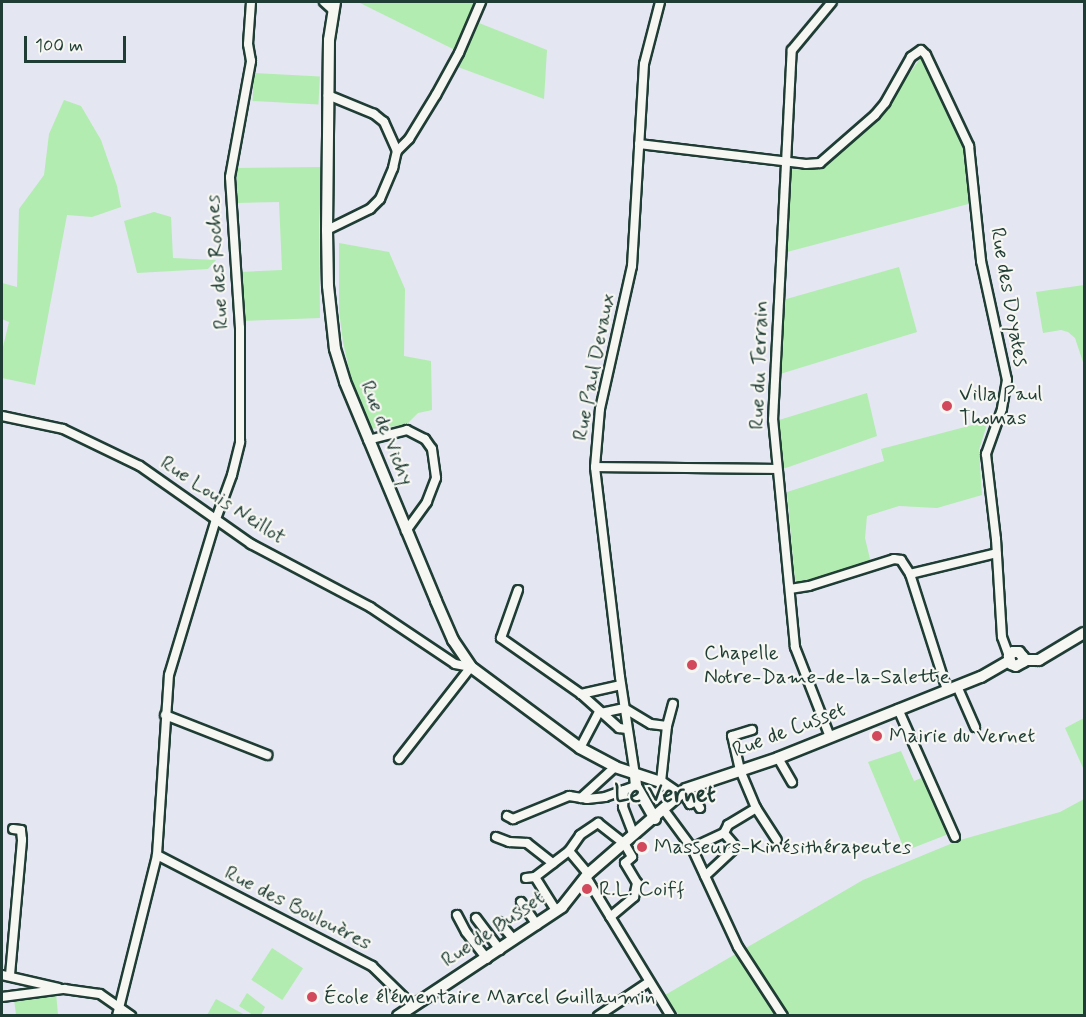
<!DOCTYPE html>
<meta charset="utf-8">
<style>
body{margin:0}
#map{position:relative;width:1086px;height:1017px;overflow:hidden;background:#e4e6f2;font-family:Mynerve,sans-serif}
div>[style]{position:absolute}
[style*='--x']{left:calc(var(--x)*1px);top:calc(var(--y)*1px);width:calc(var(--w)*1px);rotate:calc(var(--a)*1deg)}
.green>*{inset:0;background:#b2ecb0;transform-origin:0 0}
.roads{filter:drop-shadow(2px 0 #1f3d34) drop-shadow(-2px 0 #1f3d34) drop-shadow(0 2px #1f3d34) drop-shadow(0 -2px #1f3d34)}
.street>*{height:8px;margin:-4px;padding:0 4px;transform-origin:4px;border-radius:4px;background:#f6f6f2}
.secondary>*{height:10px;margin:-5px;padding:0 5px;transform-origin:5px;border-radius:5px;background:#f6f6f2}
.dots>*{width:16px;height:16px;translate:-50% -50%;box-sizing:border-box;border:3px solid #f6f6f2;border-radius:50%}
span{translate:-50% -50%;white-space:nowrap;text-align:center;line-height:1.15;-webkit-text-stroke:4.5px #f6f6f2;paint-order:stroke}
.street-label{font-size:21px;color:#1f3d34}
.poi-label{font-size:21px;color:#1f3d34}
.left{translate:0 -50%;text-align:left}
.quarter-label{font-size:24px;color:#1f3d34;font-weight:700}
.frame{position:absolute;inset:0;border:3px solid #1f3d34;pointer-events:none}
.scale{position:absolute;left:24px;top:36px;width:102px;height:27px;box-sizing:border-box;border:3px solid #1f3d34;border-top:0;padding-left:8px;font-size:18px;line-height:21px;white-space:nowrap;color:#1f3d34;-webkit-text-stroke:4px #f6f6f2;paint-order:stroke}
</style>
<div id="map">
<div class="green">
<i style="clip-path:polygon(358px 2px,475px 2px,455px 50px)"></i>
<i style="clip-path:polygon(479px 23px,547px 50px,544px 99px,458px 67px)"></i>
<i style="clip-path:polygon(921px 57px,964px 145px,972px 203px,787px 252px,791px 169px,824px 166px,879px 117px)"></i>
<i style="left:254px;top:73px;width:66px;height:28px;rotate:3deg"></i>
<i style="clip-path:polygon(64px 100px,81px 106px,101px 140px,117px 186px,121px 207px,92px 217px,67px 215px,35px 385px,2px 378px,2px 351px,9px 322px,2px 319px,2px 283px,17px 287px,19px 209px,44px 175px,49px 134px)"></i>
<i style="clip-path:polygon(322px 167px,319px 224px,320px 318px,241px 321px,241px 272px,282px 270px,279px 202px,236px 203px,237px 168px)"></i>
<i style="clip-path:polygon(154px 212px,171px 217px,173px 258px,216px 260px,208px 269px,137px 273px,124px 221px)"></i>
<i style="clip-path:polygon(339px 243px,389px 252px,405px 289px,404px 356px,431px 361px,432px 410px,418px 413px,406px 425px,370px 429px,352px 382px,343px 342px,339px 310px)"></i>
<i style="clip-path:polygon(899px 267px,917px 332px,780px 374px,783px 300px)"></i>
<i style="clip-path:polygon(1084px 285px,1084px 365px,1075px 338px,1068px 332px,1061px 330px,1043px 333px,1036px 292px)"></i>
<i style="clip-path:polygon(867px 393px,877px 436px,783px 469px,779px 420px)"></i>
<i style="clip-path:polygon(988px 421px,979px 450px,982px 495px,937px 508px,899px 506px,867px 516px,865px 538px,871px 563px,804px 585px,795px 580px,787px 492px,884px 461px,881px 449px)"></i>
<i style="clip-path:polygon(1084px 718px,1084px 770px,1065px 728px)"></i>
<i style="clip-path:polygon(901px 751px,914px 781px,926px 776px,949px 831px,946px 835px,905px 851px,868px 762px)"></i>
<i style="clip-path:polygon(1084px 799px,1084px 1015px,679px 1016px,665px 995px,863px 880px,960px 840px,1060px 812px)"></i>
<i style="left:272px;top:948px;width:37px;height:38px;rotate:33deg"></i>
<i style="clip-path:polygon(56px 993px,58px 1015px,16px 1015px,14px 999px)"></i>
<i style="clip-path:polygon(247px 993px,265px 1007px,261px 1015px,253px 1015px,239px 1006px)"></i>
<i style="clip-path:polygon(216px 999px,245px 1015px,207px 1015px)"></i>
</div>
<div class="roads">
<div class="street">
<i style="--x:324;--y:2;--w:12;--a:42"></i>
<i style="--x:639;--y:144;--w:168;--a:6.8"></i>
<i style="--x:806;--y:164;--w:14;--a:-4"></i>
<i style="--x:820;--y:163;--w:73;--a:-41.1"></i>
<i style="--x:875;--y:115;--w:16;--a:-50"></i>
<i style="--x:885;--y:103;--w:53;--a:-60.5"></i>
<i style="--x:911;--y:57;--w:12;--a:-35"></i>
<i style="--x:921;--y:50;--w:7;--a:45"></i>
<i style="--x:926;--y:55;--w:101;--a:64.7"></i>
<i style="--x:969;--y:146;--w:116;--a:84"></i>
<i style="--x:981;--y:261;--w:122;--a:77.7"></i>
<i style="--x:1007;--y:380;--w:29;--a:100"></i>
<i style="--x:1002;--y:409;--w:48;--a:109.6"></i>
<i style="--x:986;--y:454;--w:86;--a:83.3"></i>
<i style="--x:996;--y:539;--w:98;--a:86.5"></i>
<i style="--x:1002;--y:637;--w:20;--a:70"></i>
<i style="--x:397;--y:151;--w:17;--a:-45"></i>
<i style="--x:409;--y:139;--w:52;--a:-58.5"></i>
<i style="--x:436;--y:95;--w:48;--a:-61.3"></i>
<i style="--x:459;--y:53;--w:56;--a:-66.7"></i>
<i style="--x:327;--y:230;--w:48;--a:-26"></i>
<i style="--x:370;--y:209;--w:14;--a:-45"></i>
<i style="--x:380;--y:199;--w:34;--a:-67"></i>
<i style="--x:393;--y:168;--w:17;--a:-77"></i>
<i style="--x:397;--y:151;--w:32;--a:-114"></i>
<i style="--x:384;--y:122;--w:13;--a:-141"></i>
<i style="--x:374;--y:114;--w:50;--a:-157.6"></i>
<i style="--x:2;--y:416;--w:62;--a:12"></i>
<i style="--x:63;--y:429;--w:85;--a:25.7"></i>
<i style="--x:140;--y:466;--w:136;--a:35.1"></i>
<i style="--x:251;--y:544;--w:135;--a:27.9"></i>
<i style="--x:370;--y:607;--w:102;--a:33.8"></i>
<i style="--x:455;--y:664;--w:16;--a:11"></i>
<i style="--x:368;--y:440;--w:40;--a:-14.4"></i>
<i style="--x:407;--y:430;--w:20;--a:27"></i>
<i style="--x:425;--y:439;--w:12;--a:55"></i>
<i style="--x:432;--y:449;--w:29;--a:82"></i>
<i style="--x:436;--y:478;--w:26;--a:111"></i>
<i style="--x:427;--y:502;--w:36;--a:126"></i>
<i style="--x:595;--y:467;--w:182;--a:0.6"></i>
<i style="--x:910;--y:574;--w:89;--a:-13.6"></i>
<i style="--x:790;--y:589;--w:19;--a:-9"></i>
<i style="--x:809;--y:586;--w:89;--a:-17.6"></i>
<i style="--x:894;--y:559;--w:7;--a:8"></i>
<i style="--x:901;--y:560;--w:17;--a:57"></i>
<i style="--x:910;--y:574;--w:122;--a:72.3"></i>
<i style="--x:518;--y:590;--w:51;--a:109.5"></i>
<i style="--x:501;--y:638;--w:98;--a:35"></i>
<i style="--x:581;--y:694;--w:51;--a:41.8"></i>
<i style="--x:619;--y:728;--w:8;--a:7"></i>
<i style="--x:957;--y:686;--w:45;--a:66.3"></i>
<i style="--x:581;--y:694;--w:41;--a:-12.7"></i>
<i style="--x:898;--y:709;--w:140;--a:66"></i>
<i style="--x:601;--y:713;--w:24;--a:-12"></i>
<i style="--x:624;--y:708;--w:31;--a:31"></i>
<i style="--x:651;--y:724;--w:16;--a:7"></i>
<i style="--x:165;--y:715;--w:110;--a:21.4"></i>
<i style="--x:830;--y:737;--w:97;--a:-111.3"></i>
<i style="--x:795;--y:647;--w:228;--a:-95.5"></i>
<i style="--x:773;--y:420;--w:370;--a:-87.1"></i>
<i style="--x:792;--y:50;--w:62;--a:-50.2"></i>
<i style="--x:580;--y:748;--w:41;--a:-62.2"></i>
<i style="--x:778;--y:758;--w:28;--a:60"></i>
<i style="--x:399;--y:759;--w:117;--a:-52"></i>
<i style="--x:635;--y:775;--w:99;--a:-98.7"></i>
<i style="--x:620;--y:677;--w:211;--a:-96.8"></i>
<i style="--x:595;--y:467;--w:58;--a:-85.1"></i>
<i style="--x:600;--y:409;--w:147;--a:-77.4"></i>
<i style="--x:632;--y:266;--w:202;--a:-86.6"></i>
<i style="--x:644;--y:64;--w:64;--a:-75.5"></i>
<i style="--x:661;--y:782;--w:56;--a:-83.9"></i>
<i style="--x:667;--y:726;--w:23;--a:-75"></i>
<i style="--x:624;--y:790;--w:17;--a:93"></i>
<i style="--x:623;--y:807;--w:30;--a:69"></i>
<i style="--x:683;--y:792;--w:14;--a:60"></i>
<i style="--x:690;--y:804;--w:7;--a:-27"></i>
<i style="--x:696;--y:801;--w:8;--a:60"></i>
<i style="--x:581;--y:798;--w:46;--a:-42.4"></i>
<i style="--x:756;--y:808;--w:38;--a:57"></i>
<i style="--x:664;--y:810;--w:47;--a:53.6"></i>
<i style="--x:692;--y:848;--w:109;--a:65.1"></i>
<i style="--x:738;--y:947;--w:82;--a:56.9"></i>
<i style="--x:507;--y:816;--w:7;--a:27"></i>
<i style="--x:513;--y:819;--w:61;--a:-22.3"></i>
<i style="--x:569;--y:796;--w:18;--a:9"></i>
<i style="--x:587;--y:799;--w:18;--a:-6"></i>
<i style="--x:605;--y:797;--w:33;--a:-20"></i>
<i style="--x:496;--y:837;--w:14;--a:21"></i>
<i style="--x:509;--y:842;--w:18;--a:3"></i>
<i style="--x:527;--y:843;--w:33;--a:38"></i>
<i style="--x:692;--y:848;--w:35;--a:-25"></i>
<i style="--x:724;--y:833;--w:9;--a:-63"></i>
<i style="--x:728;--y:825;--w:33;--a:-31"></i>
<i style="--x:756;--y:808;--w:41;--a:-112.8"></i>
<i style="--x:740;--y:770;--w:35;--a:-103"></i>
<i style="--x:732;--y:736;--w:21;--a:-17"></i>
<i style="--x:569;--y:851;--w:30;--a:50"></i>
<i style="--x:157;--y:855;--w:242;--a:27.3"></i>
<i style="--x:372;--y:966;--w:57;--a:44.3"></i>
<i style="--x:705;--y:876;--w:42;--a:-43.1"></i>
<i style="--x:736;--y:847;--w:18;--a:-131"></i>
<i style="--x:535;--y:877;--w:40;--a:58"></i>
<i style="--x:586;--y:877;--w:163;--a:58.6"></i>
<i style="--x:526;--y:878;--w:9;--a:-6"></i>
<i style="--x:535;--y:877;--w:43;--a:-37.4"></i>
<i style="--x:569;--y:851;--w:19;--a:-55"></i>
<i style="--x:580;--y:835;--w:22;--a:-34"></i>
<i style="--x:598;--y:823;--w:33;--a:38"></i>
<i style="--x:624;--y:843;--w:16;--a:60"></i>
<i style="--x:632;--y:857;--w:9;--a:139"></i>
<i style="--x:625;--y:863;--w:23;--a:59"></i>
<i style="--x:637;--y:883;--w:14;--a:102"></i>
<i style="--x:634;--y:897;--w:31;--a:140"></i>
<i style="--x:521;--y:902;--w:28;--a:55"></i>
<i style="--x:457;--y:915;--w:19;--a:62"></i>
<i style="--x:466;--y:932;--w:34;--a:52"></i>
<i style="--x:476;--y:918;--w:40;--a:53"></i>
<i style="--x:499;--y:922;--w:23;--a:50"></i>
<i style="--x:2;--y:975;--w:58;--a:12.8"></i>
<i style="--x:10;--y:975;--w:136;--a:-84.9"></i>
<i style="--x:22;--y:840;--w:10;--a:-96"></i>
<i style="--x:21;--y:830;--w:8;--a:-173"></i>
<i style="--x:2;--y:997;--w:63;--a:-7.4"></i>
<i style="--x:64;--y:989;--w:36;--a:8"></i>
<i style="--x:100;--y:994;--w:38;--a:35"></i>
<i style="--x:117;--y:1016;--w:166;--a:-76"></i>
<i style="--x:157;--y:855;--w:180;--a:-86.2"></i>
<i style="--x:169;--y:675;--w:163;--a:-73.2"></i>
<i style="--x:216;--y:519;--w:47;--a:-70"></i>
<i style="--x:232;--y:475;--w:34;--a:-76"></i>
<i style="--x:240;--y:442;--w:114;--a:-90"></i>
<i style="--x:240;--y:328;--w:151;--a:-93.8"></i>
<i style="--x:230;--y:177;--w:118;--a:-79.7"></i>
<i style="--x:251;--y:61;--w:17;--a:-100"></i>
<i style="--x:248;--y:44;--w:42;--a:-85.9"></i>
<i style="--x:598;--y:1016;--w:61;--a:-33.7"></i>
</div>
<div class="secondary">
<i style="--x:335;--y:2;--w:38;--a:99"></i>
<i style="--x:329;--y:40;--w:190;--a:90.6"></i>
<i style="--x:327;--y:230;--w:56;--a:89"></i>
<i style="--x:328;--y:286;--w:63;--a:83.7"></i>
<i style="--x:335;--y:349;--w:34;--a:73"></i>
<i style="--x:345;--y:382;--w:237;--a:67.4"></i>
<i style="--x:436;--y:601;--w:43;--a:66.4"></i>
<i style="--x:453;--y:640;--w:32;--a:56"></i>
<i style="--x:471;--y:667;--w:136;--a:36.6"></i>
<i style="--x:580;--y:748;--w:40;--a:28"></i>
<i style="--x:615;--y:767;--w:48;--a:18.1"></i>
<i style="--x:661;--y:782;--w:22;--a:34"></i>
<i style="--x:1023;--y:662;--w:5;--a:-90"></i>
<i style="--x:1023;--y:657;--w:6;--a:-129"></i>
<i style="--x:1019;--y:652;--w:6;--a:180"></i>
<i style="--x:1013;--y:652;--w:6;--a:135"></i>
<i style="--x:1009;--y:656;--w:8;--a:76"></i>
<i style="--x:1011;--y:664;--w:5;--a:22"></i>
<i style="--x:1016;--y:666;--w:13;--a:-29"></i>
<i style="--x:1027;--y:660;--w:12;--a:0"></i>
<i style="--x:1039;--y:660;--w:52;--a:-31"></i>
<i style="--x:635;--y:775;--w:11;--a:85"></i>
<i style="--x:636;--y:786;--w:38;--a:60"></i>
<i style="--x:398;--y:1016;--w:197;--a:-33.6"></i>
<i style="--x:562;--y:907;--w:42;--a:-51.8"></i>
<i style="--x:588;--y:874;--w:130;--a:-40.9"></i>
<i style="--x:686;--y:789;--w:97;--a:-18.6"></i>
<i style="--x:778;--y:758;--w:219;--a:-21.8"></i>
<i style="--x:981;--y:677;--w:32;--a:-30"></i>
</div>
</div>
<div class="dots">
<i style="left:947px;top:406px;background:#d1495b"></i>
<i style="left:692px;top:665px;background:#d1495b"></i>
<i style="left:877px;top:736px;background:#d1495b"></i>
<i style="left:642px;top:847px;background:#d1495b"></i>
<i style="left:587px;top:889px;background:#d1495b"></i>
<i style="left:312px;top:997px;background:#d1495b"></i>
</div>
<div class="street-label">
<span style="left:217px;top:262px;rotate:-94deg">Rue des Roches</span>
<span style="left:1009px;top:297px;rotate:80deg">Rue des Doyates</span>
<span style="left:759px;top:365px;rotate:-88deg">Rue du Terrain</span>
<span style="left:594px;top:367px;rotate:-79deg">Rue Paul Devaux</span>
<span style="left:387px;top:433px;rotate:68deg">Rue de Vichy</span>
<span style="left:223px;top:500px;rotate:33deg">Rue Louis Neillot</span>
<span style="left:789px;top:730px;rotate:-21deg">Rue de Cusset</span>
<span style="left:298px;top:908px;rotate:27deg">Rue des Boulouères</span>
<span style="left:493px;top:929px;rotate:-34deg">Rue de Busset</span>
</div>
<div class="poi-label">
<span class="left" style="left:959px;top:406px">Villa Paul<br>Thomas</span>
<span class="left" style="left:704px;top:665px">Chapelle<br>Notre-Dame-de-la-Salette</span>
<span class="left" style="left:889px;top:736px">Mairie du Vernet</span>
<span class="left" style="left:654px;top:847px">Masseurs-Kinésithérapeutes</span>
<span class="left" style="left:599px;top:889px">R.L. Coiff</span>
<span class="left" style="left:324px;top:997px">École élémentaire Marcel Guillaumin</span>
</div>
<div class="quarter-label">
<span style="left:665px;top:795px">Le Vernet</span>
</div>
<div class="frame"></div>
<div class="scale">100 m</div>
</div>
